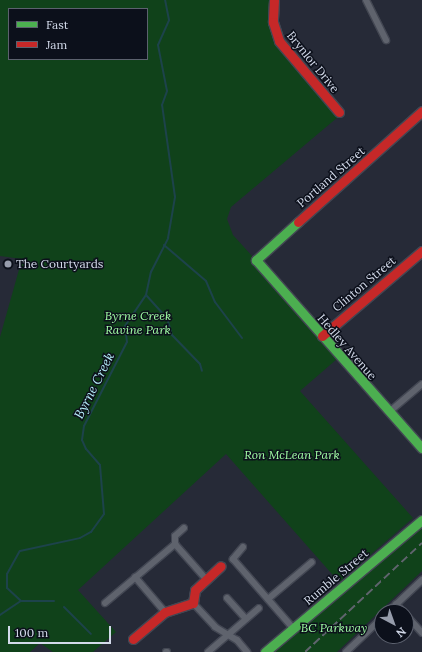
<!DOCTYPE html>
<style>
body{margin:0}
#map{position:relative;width:422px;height:652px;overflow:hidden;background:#262a37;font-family:Lora,serif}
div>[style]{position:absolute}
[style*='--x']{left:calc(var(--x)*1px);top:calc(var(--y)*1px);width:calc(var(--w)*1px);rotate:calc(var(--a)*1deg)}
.green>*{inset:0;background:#10421a}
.stream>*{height:2px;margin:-1px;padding:0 1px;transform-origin:1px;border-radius:1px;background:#1d434b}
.roads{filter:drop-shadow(1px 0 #434753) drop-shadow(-1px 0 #434753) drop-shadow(0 1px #434753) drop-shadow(0 -1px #434753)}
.street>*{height:6px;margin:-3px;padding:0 3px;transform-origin:3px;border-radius:3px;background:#5f636d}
.fast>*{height:9px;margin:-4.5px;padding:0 4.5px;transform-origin:4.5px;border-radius:4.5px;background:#4caf50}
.jam>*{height:9px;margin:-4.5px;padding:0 4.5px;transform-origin:4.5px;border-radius:4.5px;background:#c62828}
.rail>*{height:2px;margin-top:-1px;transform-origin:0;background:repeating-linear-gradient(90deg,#60646e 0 8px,transparent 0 12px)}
.dots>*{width:11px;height:11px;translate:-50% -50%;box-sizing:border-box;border:2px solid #0c101b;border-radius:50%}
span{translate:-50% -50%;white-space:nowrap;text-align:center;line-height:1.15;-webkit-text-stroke:3px #0c101b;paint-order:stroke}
.street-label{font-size:12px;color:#d3daea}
.poi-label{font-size:12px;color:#d3daea}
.left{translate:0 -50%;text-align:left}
.park-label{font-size:12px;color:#a1fea5;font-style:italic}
.water-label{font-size:13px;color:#b7f0fc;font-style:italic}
.legend{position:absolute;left:8px;top:8px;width:140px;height:52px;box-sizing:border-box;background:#0c101b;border:1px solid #5c616e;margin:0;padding:5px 7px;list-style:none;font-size:12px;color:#d3daea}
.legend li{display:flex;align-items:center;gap:8px;height:20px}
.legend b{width:20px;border:1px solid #5c616e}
.north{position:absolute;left:374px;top:604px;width:40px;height:40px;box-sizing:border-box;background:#0c101b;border:1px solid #5c616e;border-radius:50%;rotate:139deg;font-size:11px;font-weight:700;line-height:16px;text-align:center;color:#d3daea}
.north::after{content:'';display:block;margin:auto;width:14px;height:18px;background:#969cab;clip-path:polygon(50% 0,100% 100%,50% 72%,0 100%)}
.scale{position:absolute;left:8px;top:626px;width:103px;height:18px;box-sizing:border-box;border:2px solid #d3daea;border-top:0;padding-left:5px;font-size:12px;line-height:14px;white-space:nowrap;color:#d3daea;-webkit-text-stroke:3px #0c101b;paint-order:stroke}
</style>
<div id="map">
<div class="green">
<i style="clip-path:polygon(evenodd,0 0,269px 0,273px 37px,338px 117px,231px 207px,227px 219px,233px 235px,253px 257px,256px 268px,337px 359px,300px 391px,413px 518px,339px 582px,226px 454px,78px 590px,116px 632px,93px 652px,53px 652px,40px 643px,30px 652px,0 652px,0 337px,22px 259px,0 256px,0 0,9px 9px,147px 9px,147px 59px,9px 59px,9px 9px)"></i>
<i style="clip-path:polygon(422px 526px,422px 571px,337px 652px,274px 652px)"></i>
</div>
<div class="stream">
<i style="--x:164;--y:245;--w:55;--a:40.6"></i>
<i style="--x:206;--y:281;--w:23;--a:67"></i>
<i style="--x:215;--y:302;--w:45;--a:53.1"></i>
<i style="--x:146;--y:295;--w:31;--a:48"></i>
<i style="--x:167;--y:318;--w:18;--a:74"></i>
<i style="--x:172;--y:335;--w:40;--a:46"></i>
<i style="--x:200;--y:364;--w:7;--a:74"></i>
<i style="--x:21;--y:601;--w:33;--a:0"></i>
<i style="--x:64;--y:607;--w:38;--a:45"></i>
<i style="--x:0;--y:615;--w:25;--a:-34"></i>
<i style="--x:21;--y:601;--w:19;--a:-137"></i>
<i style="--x:7;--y:588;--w:14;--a:-90"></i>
<i style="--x:7;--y:574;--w:26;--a:-61"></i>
<i style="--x:20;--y:551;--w:61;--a:-12.2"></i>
<i style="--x:80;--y:538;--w:13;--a:-29"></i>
<i style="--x:91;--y:532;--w:22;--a:-54"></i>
<i style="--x:104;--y:514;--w:49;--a:-94.7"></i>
<i style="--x:100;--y:465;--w:21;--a:-131"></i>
<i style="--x:86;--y:449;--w:10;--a:-114"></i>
<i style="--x:82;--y:440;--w:14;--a:-82"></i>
<i style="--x:84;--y:426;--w:94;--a:-62.9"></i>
<i style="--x:127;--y:342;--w:16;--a:-97"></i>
<i style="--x:125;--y:326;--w:37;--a:-56"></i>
<i style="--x:146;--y:295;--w:24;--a:-78"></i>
<i style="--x:151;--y:272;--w:38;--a:-63"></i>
<i style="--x:168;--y:238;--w:42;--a:-80.3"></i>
<i style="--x:175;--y:197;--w:93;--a:-98"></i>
<i style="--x:162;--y:105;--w:15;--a:-70"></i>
<i style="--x:167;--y:91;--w:47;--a:-101.1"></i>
<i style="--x:158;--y:45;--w:27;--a:-66"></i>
<i style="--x:169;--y:20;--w:20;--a:-101"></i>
</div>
<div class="roads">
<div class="street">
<i style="--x:366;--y:0;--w:45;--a:63.4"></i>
<i style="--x:389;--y:412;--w:43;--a:-40.3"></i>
<i style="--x:175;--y:544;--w:47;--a:48.5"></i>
<i style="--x:243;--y:547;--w:16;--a:130"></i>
<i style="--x:233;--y:559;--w:91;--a:49"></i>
<i style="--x:135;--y:577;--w:46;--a:49.4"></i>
<i style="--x:227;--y:598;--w:28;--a:48"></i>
<i style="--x:268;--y:599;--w:57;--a:-40.1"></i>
<i style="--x:105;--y:603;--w:92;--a:-40.1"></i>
<i style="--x:175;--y:544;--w:8;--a:-90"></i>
<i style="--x:175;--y:536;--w:12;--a:-42"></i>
<i style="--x:193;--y:603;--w:33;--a:47"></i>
<i style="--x:215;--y:627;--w:26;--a:31"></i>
<i style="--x:237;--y:640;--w:16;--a:50"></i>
<i style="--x:396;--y:604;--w:11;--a:49"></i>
<i style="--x:388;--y:612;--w:47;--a:-43.3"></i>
<i style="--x:406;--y:615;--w:24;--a:48"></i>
<i style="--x:166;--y:652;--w:1;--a:0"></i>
<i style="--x:208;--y:652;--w:67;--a:-40.8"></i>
<i style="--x:346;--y:652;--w:50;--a:-43.4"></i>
</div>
<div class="fast">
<i style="--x:298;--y:222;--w:57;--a:137.9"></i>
<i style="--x:256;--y:260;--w:251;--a:48.6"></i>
<i style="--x:265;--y:652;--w:205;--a:-40.1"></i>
</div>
<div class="jam">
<i style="--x:274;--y:0;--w:22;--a:93"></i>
<i style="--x:273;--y:22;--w:20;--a:72"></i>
<i style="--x:279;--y:41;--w:93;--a:49.8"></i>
<i style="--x:298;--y:222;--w:166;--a:-41.8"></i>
<i style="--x:322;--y:336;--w:131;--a:-40.4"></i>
<i style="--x:133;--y:639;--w:42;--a:-40.2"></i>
<i style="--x:165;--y:612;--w:29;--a:-18"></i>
<i style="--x:193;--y:603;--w:13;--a:-81"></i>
<i style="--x:195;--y:590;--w:35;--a:-43"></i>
</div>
</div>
<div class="rail">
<i style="--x:305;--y:652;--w:160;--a:-43"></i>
</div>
<div class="dots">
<i style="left:8px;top:264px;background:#969cab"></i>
</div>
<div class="street-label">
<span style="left:313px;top:62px;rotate:51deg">Brynlor Drive</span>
<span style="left:331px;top:177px;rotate:-41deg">Portland Street</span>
<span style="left:364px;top:284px;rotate:-40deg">Clinton Street</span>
<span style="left:347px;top:347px;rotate:49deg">Hedley Avenue</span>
<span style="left:336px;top:577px;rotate:-40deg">Rumble Street</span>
</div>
<div class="poi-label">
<span class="left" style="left:16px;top:264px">The Courtyards</span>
</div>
<div class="park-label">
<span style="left:138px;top:323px">Byrne Creek<br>Ravine Park</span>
<span style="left:292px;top:455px">Ron McLean Park</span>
<span style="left:334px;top:628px">BC Parkway</span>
</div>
<div class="water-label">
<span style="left:95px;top:386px;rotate:-63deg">Byrne Creek</span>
</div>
<ul class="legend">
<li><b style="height:5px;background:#4caf50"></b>Fast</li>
<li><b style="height:5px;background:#c62828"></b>Jam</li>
</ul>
<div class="north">N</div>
<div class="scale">100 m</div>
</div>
